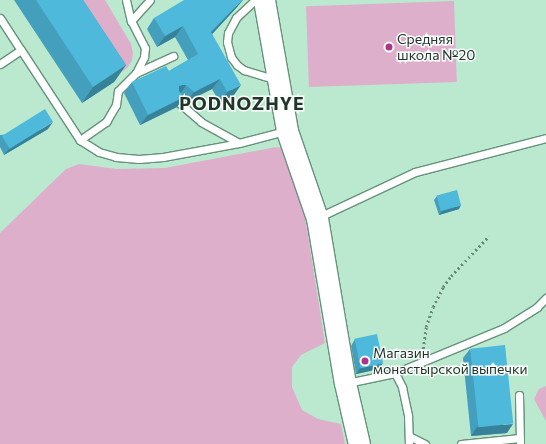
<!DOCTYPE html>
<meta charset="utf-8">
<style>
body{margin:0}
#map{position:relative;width:546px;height:444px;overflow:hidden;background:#bae9d0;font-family:Commissioner,sans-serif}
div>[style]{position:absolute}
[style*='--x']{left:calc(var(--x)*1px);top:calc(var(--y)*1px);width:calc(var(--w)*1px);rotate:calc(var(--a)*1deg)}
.green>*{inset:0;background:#deafcb;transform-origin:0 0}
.path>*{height:2.5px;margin-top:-1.25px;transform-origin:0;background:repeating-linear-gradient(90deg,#698978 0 2px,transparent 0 5px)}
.roads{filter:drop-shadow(1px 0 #66927c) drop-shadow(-1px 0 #66927c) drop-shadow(0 1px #66927c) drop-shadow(0 -1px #66927c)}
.service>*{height:7px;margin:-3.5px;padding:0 3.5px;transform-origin:3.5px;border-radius:3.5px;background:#fff}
.secondary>*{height:21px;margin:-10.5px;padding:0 10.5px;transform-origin:10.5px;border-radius:10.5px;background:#fff}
.wall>*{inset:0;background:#439fbb}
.shaded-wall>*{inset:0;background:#378299}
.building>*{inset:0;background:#4eb9da;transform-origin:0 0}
.dots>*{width:11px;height:11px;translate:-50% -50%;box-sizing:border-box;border:2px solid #fafefc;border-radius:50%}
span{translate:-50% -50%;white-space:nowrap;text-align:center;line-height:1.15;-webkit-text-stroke:3px #fafefc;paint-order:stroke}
.poi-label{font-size:14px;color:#22352b}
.left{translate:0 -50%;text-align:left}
.district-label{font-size:18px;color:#22352b;font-weight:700;letter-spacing:1px}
</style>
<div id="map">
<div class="green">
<i style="clip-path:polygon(70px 0,105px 0,131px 44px,133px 53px,132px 60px,128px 67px,123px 71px,119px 72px)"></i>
<i style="left:454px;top:1px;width:81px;height:148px;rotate:88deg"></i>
<i style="clip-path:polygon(276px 147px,286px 149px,301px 191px,325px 343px,301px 355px,292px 367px,292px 387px,302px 410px,318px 419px,341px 424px,345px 444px,0 444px,0 233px,66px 169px,79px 164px,117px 169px,165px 168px)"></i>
<i style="clip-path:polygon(546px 386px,546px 421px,534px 399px,539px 389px)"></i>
</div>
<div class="path">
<i style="--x:423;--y:349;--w:22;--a:-82"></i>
<i style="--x:426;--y:327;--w:21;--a:-71"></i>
<i style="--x:433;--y:307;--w:22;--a:-63"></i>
<i style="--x:443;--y:287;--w:14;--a:-54"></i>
<i style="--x:451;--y:276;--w:55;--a:-46.5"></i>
</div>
<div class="roads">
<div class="service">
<i style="--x:126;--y:0;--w:22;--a:77"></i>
<i style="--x:255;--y:0;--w:26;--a:137"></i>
<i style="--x:236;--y:18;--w:17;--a:118"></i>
<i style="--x:228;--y:33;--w:9;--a:96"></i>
<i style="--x:227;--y:42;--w:16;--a:75"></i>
<i style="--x:231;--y:57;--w:10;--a:53"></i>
<i style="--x:237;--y:65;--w:9;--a:36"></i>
<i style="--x:244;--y:70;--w:34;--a:17"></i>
<i style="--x:0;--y:18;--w:38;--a:57"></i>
<i style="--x:0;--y:64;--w:25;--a:-34"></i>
<i style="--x:21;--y:50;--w:108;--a:56.8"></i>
<i style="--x:80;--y:140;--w:22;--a:32"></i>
<i style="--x:99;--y:152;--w:18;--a:16"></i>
<i style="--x:116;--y:157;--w:23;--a:5"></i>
<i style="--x:139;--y:159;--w:24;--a:-5"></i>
<i style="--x:163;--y:157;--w:77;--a:-10.4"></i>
<i style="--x:239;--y:143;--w:48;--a:-14.6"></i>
<i style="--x:136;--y:73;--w:41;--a:-24.7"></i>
<i style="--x:176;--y:100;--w:33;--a:41"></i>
<i style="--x:201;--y:122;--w:43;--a:28.9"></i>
<i style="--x:80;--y:140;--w:32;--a:-35"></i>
<i style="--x:106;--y:122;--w:20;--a:-60"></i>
<i style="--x:116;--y:105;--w:14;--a:-82"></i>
<i style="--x:118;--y:91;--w:25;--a:-45"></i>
<i style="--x:136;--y:73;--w:18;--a:-63"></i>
<i style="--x:144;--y:57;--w:9;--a:-84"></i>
<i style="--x:145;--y:48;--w:30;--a:-117"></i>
<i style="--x:131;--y:21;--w:28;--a:-48"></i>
<i style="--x:319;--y:217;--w:106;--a:-25.1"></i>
<i style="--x:415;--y:172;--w:135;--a:-14.5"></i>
<i style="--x:395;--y:373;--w:16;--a:63"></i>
<i style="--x:402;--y:387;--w:30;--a:78"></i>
<i style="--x:408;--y:416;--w:28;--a:88"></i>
<i style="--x:347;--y:383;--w:49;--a:-11.8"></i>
<i style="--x:395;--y:373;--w:118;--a:-22.4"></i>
<i style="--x:504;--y:328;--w:39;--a:-32"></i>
<i style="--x:537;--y:307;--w:13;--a:-45"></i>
<i style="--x:519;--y:395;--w:49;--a:88.8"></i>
<i style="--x:409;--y:436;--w:18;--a:27"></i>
<i style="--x:461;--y:444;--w:59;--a:-5.8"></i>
</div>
<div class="secondary">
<i style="--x:264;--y:0;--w:133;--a:80"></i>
<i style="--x:287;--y:131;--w:92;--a:71"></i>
<i style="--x:317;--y:218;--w:167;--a:80.4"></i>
<i style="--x:345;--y:383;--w:63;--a:77.1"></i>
</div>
</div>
<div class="wall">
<i style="clip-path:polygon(14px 0,83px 0,126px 65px,114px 82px,82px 103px)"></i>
<i style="clip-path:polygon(238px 6px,212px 34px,234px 95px,220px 103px,212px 89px,186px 102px,183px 99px,177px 107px,140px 125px,124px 93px,132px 82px,169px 71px,188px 60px,175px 37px,157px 47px,147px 29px,154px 18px)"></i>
<i style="clip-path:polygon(48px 129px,4px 155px,0 147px,0 135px,1px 135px)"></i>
<i style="clip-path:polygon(437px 196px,459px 209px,439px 215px,434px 200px)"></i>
<i style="clip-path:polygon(355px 339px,379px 369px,356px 374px,351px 346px)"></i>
<i style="clip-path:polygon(470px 349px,507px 433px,471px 436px,463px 358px)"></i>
</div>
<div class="shaded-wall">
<i style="clip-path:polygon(242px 0,243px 0,238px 6px,204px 43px,211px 32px)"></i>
<i style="clip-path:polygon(183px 26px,175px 37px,157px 47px,165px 36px)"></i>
<i style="clip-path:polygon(126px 65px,114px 82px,82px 103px,93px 87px)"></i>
<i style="clip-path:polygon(220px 79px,212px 89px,186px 102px,194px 92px)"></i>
<i style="clip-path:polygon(182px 85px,186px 85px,179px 96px,175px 95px,179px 86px)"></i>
<i style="clip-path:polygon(241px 85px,234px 95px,220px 103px,227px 92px)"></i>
<i style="clip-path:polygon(184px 97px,177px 107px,140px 125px,148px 115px)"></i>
<i style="clip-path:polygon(53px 122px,48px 129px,4px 155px,9px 149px)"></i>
<i style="clip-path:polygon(461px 205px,459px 209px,439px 215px,442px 211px)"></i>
<i style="clip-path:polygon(383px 363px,379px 369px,356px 374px,360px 368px)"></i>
<i style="clip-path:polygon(513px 424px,507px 433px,471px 436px,477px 427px)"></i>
</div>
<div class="building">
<i style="clip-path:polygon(36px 0,83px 0,126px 65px,93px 87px)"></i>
<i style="clip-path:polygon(184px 0,242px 0,211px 32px,241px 85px,227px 92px,220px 79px,194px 92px,186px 85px,182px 85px,179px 86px,179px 91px,184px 97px,148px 115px,132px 82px,166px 66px,169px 71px,198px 54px,183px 26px,165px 36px,154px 18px)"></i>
<i style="left:45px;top:109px;width:15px;height:51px;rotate:58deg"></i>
<i style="left:457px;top:190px;width:16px;height:21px;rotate:75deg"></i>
<i style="left:377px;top:334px;width:30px;height:23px;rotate:78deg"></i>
<i style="left:505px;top:345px;width:79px;height:35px;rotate:84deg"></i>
</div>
<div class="dots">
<i style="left:389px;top:47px;background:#ad3488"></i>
<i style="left:365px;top:361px;background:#ad3488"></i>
</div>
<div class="poi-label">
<span class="left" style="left:397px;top:47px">Средняя<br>школа №20</span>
<span class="left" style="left:373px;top:361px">Магазин<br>монастырской выпечки</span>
</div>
<div class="district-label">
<span style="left:242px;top:103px">PODNOZHYE</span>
</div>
</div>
